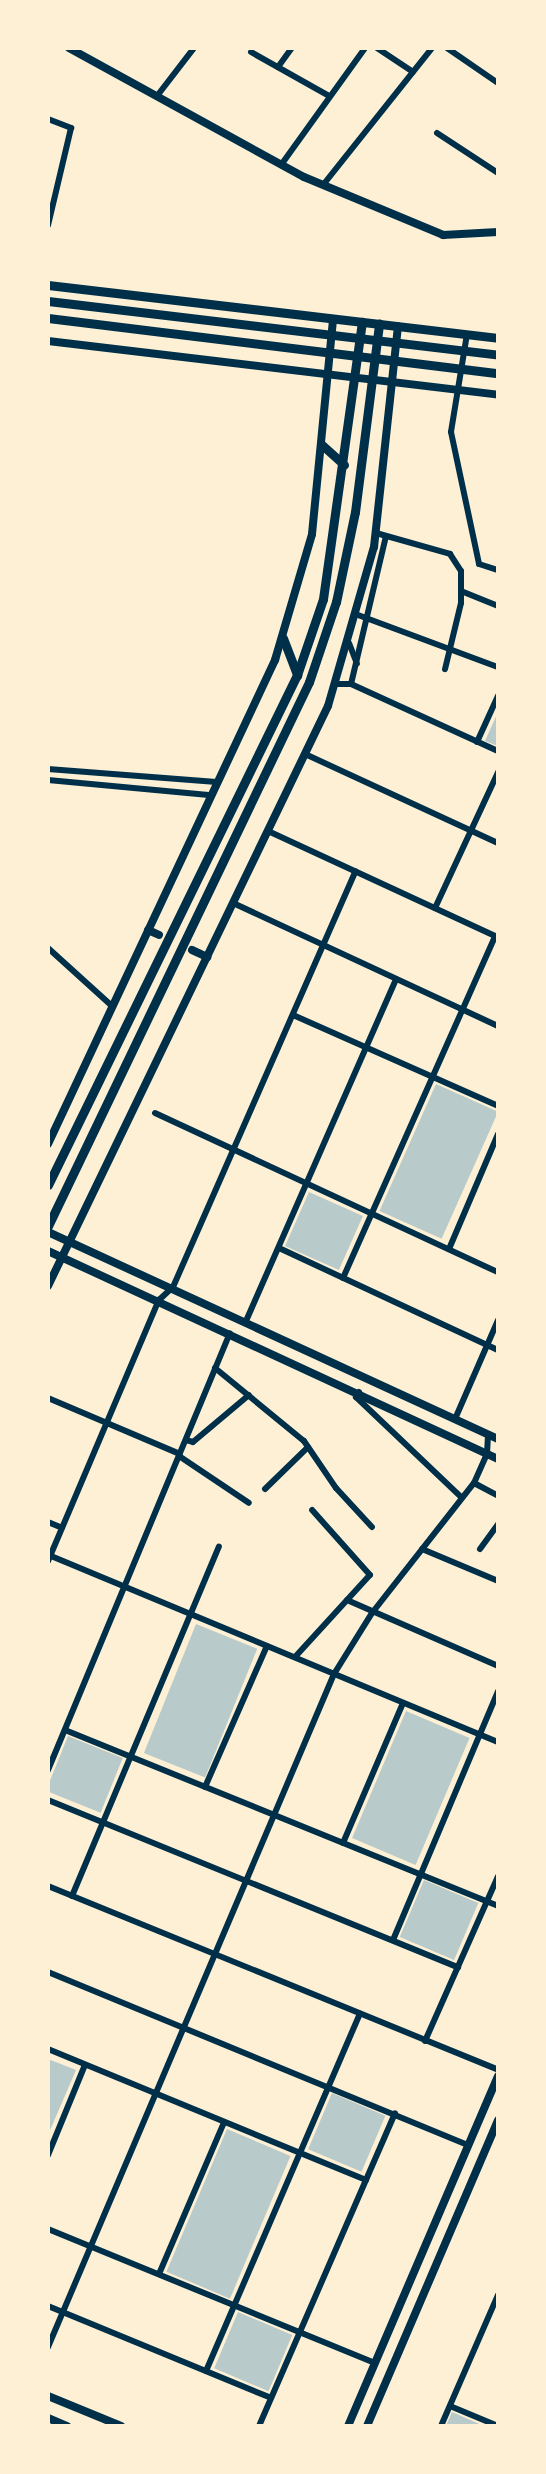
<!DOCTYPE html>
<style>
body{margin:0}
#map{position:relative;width:546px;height:2474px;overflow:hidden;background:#fdf0d5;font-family:"Exo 2",sans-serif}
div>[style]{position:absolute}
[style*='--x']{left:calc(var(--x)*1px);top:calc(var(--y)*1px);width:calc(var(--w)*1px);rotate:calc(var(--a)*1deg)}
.green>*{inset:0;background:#b9caca;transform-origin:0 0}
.minor>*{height:6px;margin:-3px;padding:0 3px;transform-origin:3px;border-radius:3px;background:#003049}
.tertiary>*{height:8px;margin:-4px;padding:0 4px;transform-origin:4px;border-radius:4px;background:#003049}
.trunk>*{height:9px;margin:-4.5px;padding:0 4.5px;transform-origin:4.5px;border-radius:4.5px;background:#003049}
span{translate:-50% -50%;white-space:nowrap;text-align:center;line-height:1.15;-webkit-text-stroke:5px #fdf0d5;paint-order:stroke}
.frame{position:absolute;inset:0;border:50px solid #fdf0d5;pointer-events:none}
</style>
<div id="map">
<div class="green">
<i style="clip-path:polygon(498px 712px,498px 746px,485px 741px)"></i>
<i style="left:436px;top:1084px;width:68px;height:139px;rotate:24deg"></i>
<i style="left:309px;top:1192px;width:59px;height:59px;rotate:24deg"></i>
<i style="left:196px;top:1624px;width:66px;height:139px;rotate:22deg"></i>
<i style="left:406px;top:1711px;width:69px;height:138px;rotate:23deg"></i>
<i style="left:68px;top:1736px;width:59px;height:59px;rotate:22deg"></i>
<i style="left:424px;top:1880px;width:59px;height:62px;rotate:23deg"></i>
<i style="clip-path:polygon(48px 2059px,76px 2070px,48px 2135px)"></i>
<i style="left:332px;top:2093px;width:58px;height:61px;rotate:23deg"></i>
<i style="left:227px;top:2129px;width:69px;height:155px;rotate:23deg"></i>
<i style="left:238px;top:2312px;width:59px;height:61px;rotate:23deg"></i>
<i style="clip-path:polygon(452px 2412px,484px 2426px,446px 2426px)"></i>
</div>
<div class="minor">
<i style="--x:377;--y:48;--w:43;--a:33.7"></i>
<i style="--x:447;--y:48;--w:62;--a:34.5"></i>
<i style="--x:251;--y:52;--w:90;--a:29.4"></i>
<i style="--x:278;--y:67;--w:24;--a:-54"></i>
<i style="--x:157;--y:96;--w:61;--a:-52.4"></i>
<i style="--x:48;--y:119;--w:25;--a:21"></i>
<i style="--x:71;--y:128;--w:100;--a:103.3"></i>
<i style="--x:437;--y:133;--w:73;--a:33.3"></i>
<i style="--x:281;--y:165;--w:144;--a:-54.3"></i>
<i style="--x:323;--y:185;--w:175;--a:-51.5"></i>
<i style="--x:467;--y:334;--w:99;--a:99.3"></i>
<i style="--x:451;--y:432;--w:135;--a:78"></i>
<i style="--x:479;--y:564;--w:20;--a:18"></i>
<i style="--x:376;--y:533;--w:77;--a:15.8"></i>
<i style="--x:450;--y:554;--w:20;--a:57"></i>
<i style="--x:461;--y:571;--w:32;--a:90"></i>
<i style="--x:461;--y:603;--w:68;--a:103.6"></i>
<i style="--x:461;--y:591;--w:40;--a:22"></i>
<i style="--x:358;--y:615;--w:149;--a:20.4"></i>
<i style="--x:349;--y:643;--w:22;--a:69"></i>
<i style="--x:335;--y:684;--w:16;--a:0"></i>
<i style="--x:351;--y:684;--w:162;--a:24.5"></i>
<i style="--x:351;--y:684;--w:152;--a:-76.7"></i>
<i style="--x:477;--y:742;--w:51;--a:-65.5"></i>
<i style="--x:305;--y:754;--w:213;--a:24.8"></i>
<i style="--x:48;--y:769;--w:169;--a:4.4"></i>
<i style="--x:48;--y:780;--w:164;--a:5.3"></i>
<i style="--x:268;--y:831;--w:252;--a:24.8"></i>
<i style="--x:233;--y:903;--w:292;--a:24.9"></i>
<i style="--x:435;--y:908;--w:150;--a:-65.1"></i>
<i style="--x:48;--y:948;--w:86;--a:42.2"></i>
<i style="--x:293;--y:1015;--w:224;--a:23.9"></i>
<i style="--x:155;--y:1113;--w:378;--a:24.9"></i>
<i style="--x:279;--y:1248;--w:242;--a:25"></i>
<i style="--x:449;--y:1249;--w:125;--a:-66.9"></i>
<i style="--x:343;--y:1278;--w:374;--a:-66"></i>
<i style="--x:246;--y:1321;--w:373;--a:-66.3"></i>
<i style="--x:215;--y:1368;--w:115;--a:39.4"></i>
<i style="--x:304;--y:1441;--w:57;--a:55.8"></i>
<i style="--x:336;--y:1488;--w:53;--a:47.3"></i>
<i style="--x:359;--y:1392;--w:6;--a:121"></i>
<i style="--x:356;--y:1397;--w:146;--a:43.6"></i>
<i style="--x:48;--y:1398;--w:143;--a:23"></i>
<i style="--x:455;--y:1419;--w:108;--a:-66.5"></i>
<i style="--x:186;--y:1440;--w:7;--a:16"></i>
<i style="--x:193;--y:1442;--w:73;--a:-40"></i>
<i style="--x:179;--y:1456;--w:84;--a:33.9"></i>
<i style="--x:474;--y:1483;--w:27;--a:28"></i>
<i style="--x:265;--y:1489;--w:60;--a:-44.3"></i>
<i style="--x:48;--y:1522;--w:15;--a:23"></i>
<i style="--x:422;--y:1549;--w:82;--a:22.8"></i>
<i style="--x:480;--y:1549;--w:31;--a:-54"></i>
<i style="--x:51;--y:1556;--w:484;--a:22.6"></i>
<i style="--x:48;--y:1561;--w:284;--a:-67"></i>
<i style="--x:159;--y:1300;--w:19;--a:-43"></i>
<i style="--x:173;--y:1287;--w:454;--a:-66.3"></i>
<i style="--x:347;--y:1600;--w:165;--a:23.6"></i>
<i style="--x:295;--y:1657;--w:111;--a:-47.6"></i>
<i style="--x:370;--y:1575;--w:87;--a:-131.7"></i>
<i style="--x:65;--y:1730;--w:467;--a:22.1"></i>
<i style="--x:48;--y:1770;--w:473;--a:-67.4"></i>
<i style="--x:205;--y:1787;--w:154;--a:-66.3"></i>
<i style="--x:48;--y:1800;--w:443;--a:22.2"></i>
<i style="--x:343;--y:1843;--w:152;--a:-66.8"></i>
<i style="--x:48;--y:1886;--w:486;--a:22.2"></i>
<i style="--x:72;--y:1896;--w:379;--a:-67.2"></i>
<i style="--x:393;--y:1940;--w:270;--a:-67.1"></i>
<i style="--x:48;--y:1972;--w:454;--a:22.4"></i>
<i style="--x:425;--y:2041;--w:180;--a:-66.1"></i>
<i style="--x:48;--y:2049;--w:344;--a:22.4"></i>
<i style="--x:48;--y:2155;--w:97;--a:-67.7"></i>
<i style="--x:48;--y:2229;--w:352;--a:22.3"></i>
<i style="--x:159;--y:2274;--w:165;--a:-66.8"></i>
<i style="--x:48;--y:2306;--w:241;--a:22.4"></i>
<i style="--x:48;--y:2347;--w:731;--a:-66.98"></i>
<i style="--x:334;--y:1674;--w:72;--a:-58.1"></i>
<i style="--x:372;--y:1613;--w:165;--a:-51.9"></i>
<i style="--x:474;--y:1483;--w:32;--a:-66"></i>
<i style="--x:487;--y:1454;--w:20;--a:-87"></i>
<i style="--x:206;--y:2371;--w:389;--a:-66.7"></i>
<i style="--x:450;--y:2406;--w:52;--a:22.6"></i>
<i style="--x:259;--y:2426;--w:341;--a:-66.5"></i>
<i style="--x:441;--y:2426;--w:143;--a:-66.5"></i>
</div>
<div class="tertiary">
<i style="--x:69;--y:48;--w:268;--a:28.8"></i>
<i style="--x:304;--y:177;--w:151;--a:22.6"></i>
<i style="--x:443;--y:235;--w:55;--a:-3.1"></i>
<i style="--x:48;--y:341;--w:453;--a:6.8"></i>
<i style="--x:148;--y:930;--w:12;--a:24"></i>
<i style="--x:192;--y:950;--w:17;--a:25"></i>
<i style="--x:48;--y:1144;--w:535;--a:-64.87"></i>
<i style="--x:275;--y:660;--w:131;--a:-73.6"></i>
<i style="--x:312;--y:534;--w:216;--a:-84.4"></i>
<i style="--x:48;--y:1232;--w:495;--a:24.7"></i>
<i style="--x:48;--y:1251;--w:496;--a:24.8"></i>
<i style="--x:48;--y:1286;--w:644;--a:-64.23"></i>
<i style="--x:328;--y:706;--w:166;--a:-73.9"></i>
<i style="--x:374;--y:547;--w:222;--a:-83.8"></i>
<i style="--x:48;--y:2396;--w:79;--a:22.3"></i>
<i style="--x:48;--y:2418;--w:21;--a:23"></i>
<i style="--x:348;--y:2426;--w:381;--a:-66.8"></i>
<i style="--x:367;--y:2426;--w:333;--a:-66.8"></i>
</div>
<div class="trunk">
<i style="--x:48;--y:285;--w:453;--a:6.7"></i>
<i style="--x:48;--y:301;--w:453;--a:6.8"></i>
<i style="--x:48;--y:318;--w:453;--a:7"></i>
<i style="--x:321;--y:444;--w:31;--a:42"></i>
<i style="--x:283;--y:638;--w:40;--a:69"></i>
<i style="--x:48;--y:1185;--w:568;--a:-63.98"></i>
<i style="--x:297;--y:675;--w:80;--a:-71.1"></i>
<i style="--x:323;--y:599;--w:280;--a:-82"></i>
<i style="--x:48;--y:1226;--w:603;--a:-64.37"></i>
<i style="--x:309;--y:682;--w:84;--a:-71.4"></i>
<i style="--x:336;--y:602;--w:92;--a:-78.1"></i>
<i style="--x:355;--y:512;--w:190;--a:-82.7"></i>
</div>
<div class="frame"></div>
</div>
